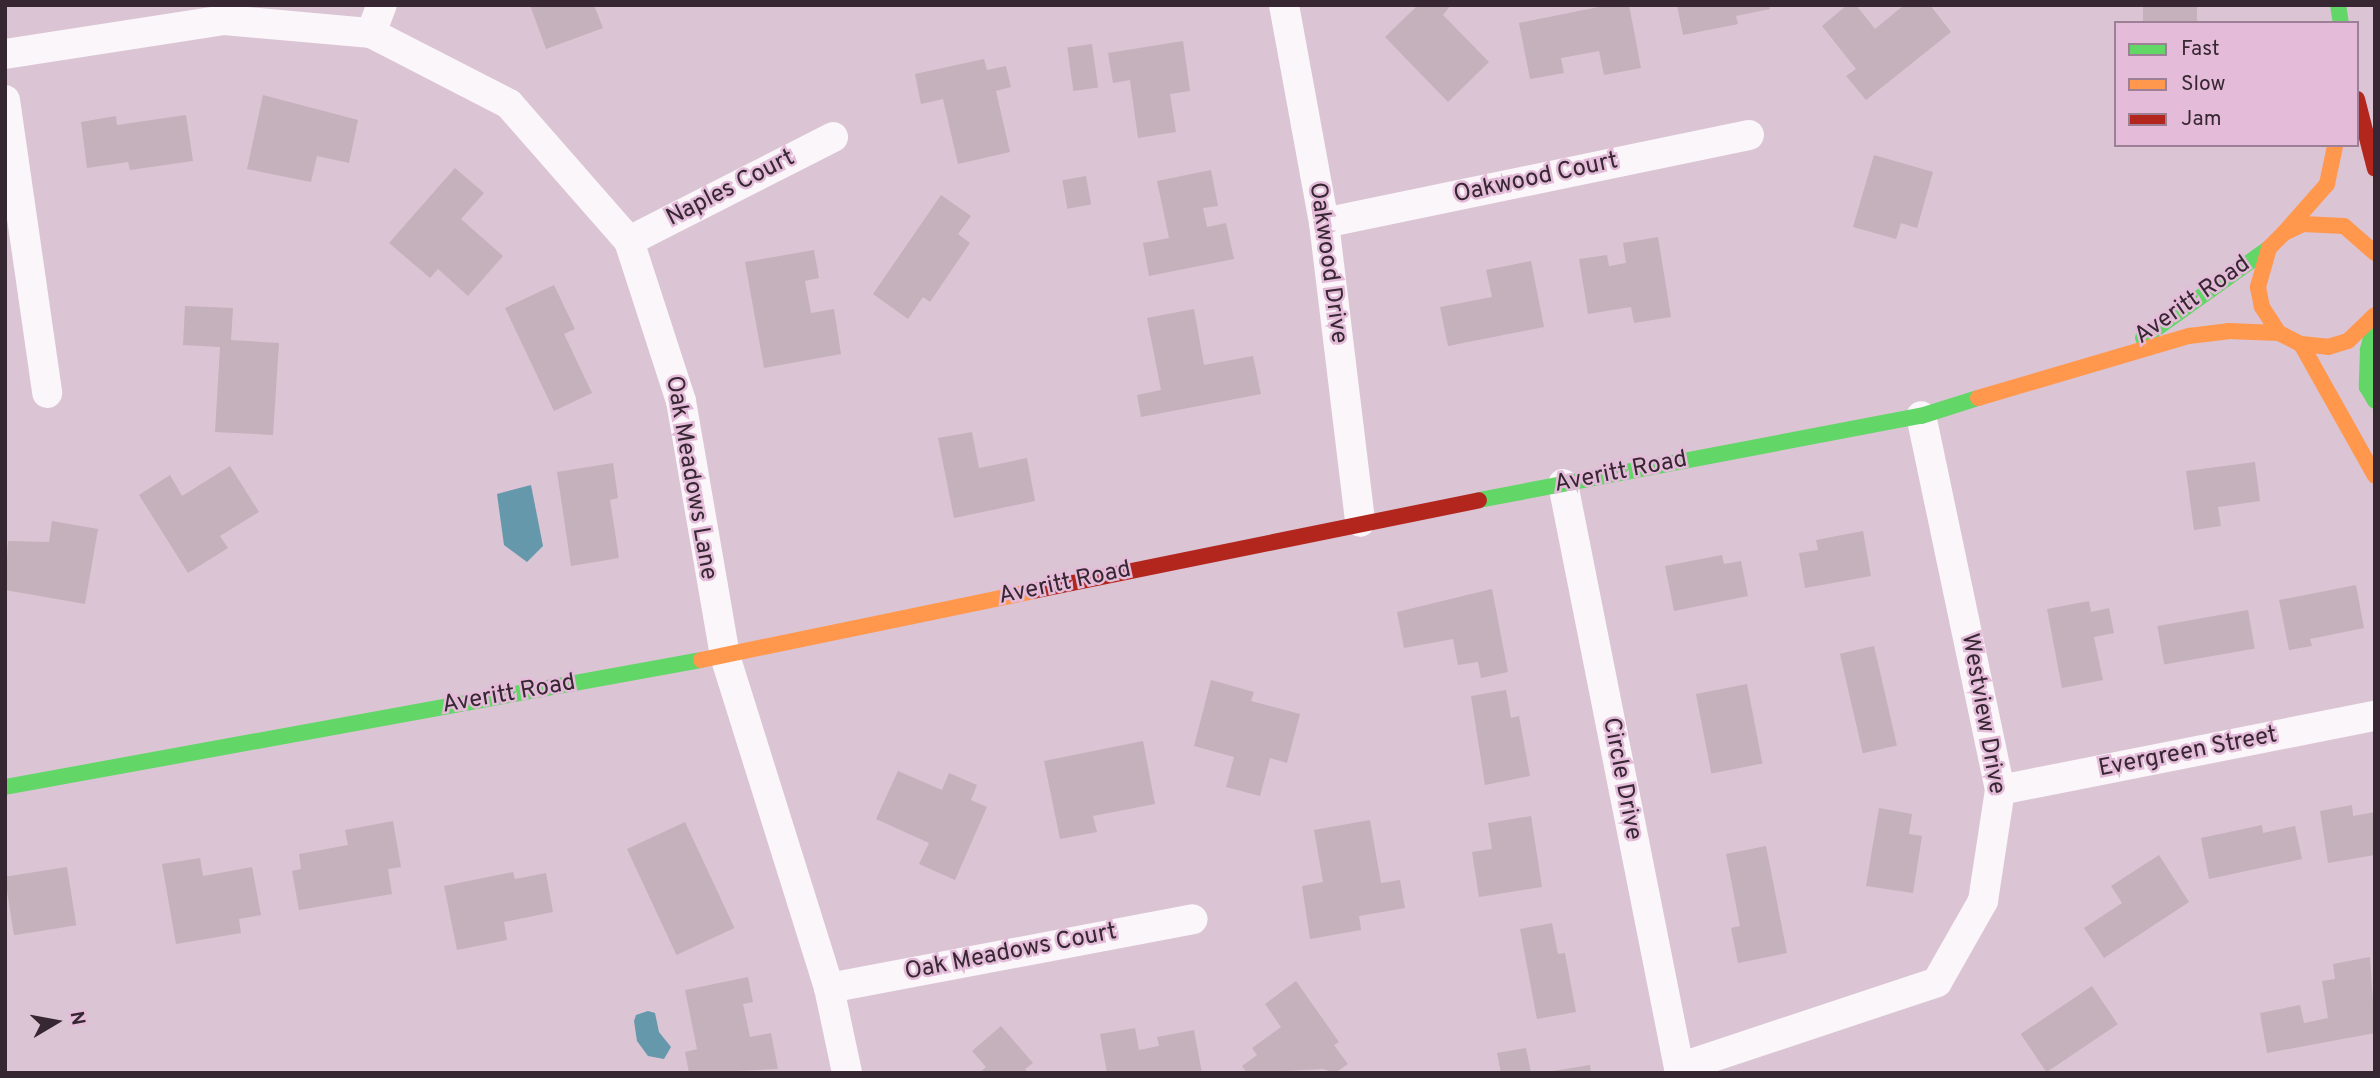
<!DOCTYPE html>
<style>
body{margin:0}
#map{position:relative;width:2380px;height:1078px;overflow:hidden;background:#dbc4d4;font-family:Overpass,sans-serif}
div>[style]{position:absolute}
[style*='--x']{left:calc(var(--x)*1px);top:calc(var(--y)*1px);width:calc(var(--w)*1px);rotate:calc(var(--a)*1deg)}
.water>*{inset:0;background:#6598aa}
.building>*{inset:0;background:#c4b1bb;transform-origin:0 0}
.street>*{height:30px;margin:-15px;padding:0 15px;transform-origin:15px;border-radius:15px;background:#faf6f9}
.fast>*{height:16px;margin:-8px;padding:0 8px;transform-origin:8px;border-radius:8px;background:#63d668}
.slow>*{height:16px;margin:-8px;padding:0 8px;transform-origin:8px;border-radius:8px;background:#ff974d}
.jam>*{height:16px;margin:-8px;padding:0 8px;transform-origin:8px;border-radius:8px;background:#b3261e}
span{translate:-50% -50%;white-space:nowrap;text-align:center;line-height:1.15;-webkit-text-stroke:5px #e4bbd8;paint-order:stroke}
.street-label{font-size:24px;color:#362732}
.frame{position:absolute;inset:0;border:7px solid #362732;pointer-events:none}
.legend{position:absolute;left:2114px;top:21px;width:245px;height:126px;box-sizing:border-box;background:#e4bbd8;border:2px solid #9e8096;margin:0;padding:9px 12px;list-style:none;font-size:21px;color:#362732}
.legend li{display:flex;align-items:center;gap:14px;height:35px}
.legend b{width:35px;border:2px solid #9e8096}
.north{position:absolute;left:21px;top:987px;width:70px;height:70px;-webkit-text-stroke:5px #e4bbd8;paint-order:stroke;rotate:80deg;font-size:19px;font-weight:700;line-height:28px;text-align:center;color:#362732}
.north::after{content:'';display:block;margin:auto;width:24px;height:32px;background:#362732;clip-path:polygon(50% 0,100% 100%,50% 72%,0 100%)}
</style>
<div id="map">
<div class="water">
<i style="clip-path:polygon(531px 485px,543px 546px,527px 562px,504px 545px,497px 494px)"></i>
<i style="clip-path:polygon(648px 1011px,655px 1013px,659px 1032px,671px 1047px,664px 1059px,648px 1056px,637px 1041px,634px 1021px,636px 1015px)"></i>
</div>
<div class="building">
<i style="clip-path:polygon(530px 5px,594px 5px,603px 28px,546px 49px)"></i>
<i style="clip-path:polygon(1418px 5px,1451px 5px,1443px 15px,1489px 62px,1448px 102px,1385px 37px)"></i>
<i style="clip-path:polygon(1609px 5px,1629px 5px,1641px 68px,1604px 75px,1599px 51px,1561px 58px,1564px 73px,1530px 79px,1519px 23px)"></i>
<i style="clip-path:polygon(1677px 5px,1769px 5px,1770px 9px,1736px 16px,1738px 24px,1683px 35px)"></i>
<i style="clip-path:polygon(1847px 5px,1856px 5px,1875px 29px,1904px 5px,1930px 5px,1951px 32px,1866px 100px,1846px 76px,1856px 69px,1822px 26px)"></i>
<i style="left:2143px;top:5px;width:54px;height:18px"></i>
<i style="clip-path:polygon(1183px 41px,1190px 91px,1170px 94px,1176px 132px,1138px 138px,1130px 80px,1113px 83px,1108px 53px)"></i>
<i style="left:1092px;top:44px;width:44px;height:25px;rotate:82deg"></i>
<i style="clip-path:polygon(984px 59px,987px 70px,1006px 66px,1011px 87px,996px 91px,1010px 152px,958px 164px,943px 99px,921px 104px,915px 74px)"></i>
<i style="clip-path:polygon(263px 95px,358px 120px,349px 163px,317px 156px,311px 182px,247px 169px)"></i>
<i style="clip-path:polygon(186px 115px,193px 161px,130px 170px,128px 162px,87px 168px,81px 122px,116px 116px,117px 125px)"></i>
<i style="clip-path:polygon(1874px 155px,1933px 172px,1917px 228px,1901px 223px,1896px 239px,1853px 227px)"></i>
<i style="clip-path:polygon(455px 168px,484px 193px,461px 219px,503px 256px,468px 296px,438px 269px,430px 278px,389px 243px)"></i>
<i style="clip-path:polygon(1211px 170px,1218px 206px,1203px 208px,1207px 227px,1226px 223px,1234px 259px,1149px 276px,1143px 243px,1169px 238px,1157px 181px)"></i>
<i style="left:1086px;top:176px;width:29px;height:24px;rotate:80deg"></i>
<i style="clip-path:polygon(941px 195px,971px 216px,958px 234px,970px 243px,930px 302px,923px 297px,908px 319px,873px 294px)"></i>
<i style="clip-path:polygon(1658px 237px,1671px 317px,1634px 323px,1631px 307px,1588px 314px,1579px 259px,1607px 255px,1609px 266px,1626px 263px,1623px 243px)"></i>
<i style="clip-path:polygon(814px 250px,819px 278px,805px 281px,811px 313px,834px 309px,841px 354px,764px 368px,745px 262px)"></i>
<i style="clip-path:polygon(1531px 261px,1544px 327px,1448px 346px,1440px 307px,1492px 297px,1486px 270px)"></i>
<i style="clip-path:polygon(554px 285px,575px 329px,564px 334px,592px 393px,554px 411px,505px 308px)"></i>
<i style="clip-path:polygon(185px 306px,233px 308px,231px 340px,279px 343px,273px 435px,215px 432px,220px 347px,183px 345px)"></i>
<i style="clip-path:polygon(1194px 309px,1204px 365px,1253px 356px,1261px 394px,1141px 417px,1137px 395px,1161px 390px,1147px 318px)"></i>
<i style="clip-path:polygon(972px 432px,979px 468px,1027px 458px,1035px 501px,954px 518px,938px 438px)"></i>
<i style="clip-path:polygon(2255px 462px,2260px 501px,2218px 507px,2221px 526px,2194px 530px,2186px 471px)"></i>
<i style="clip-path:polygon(613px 463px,618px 498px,610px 500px,619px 558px,571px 566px,557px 472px)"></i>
<i style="clip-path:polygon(230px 466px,259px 512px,220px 536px,228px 548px,188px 573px,139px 495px,170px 475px,182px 496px)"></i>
<i style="clip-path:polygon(52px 521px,98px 529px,85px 604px,5px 590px,8px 541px,49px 542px)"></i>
<i style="clip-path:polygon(1863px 531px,1871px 576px,1805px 588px,1799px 553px,1818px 550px,1816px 540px)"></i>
<i style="clip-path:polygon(1722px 555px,1724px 564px,1741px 561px,1748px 596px,1674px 611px,1665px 566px)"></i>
<i style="clip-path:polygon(2356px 585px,2364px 628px,2310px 639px,2312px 646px,2289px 650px,2279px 600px)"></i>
<i style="clip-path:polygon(1492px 589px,1508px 672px,1481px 678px,1478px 662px,1458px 665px,1453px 639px,1404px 648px,1397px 612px)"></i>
<i style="clip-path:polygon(2089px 601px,2091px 612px,2109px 608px,2114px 633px,2094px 637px,2103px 680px,2062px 688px,2047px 609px)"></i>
<i style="left:2248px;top:610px;width:39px;height:92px;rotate:80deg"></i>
<i style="left:1874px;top:646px;width:102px;height:35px;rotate:77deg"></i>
<i style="clip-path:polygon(1211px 680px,1254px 692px,1251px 701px,1300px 714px,1287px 763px,1270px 758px,1260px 796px,1226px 787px,1234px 757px,1194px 746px)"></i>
<i style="left:1747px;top:684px;width:81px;height:52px;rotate:79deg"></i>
<i style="clip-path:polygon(1506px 690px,1511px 718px,1519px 716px,1530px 776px,1485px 785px,1471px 696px)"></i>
<i style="clip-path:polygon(1143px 741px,1155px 804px,1093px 816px,1097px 832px,1060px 839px,1044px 761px)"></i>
<i style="clip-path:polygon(898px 771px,942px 790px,949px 773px,977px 785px,971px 800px,987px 807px,955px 880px,919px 864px,929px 843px,876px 819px)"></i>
<i style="clip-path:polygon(2352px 805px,2353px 816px,2375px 812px,2375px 855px,2328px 863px,2320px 811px)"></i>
<i style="clip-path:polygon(1879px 808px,1912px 814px,1909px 834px,1922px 836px,1913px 893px,1866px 886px)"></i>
<i style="clip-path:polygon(1531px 816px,1542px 887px,1479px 897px,1472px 852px,1492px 849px,1488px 823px)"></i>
<i style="clip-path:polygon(1370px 820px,1381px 883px,1400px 880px,1405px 908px,1359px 916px,1361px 930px,1310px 939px,1302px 886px,1323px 882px,1314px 830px)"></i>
<i style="clip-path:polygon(393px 821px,401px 867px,388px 869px,392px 894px,299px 910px,292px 871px,301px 869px,299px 854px,348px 845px,345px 830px)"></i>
<i style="left:685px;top:822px;width:117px;height:64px;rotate:65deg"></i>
<i style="clip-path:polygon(2262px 825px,2263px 833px,2295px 826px,2302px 859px,2209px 879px,2201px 838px)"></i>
<i style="clip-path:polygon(1766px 846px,1787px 953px,1738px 963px,1731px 928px,1740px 926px,1726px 854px)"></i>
<i style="clip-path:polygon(2159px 855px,2189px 902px,2104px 958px,2084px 928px,2122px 903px,2111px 886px)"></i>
<i style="clip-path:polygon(200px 858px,203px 876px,252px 867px,261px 915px,239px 919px,241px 933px,176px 944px,162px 864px)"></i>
<i style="left:67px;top:867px;width:59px;height:63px;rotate:81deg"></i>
<i style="clip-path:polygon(513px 872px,515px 879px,546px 873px,553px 912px,504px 922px,507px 940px,457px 950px,444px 886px)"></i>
<i style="clip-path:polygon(1552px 923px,1558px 954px,1565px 953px,1576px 1012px,1537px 1019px,1520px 929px)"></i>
<i style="clip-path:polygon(2370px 957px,2375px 1033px,2267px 1053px,2260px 1013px,2300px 1005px,2304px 1023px,2328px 1018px,2322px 981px,2335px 979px,2333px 964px)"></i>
<i style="clip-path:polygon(748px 977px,753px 1002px,743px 1004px,750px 1037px,771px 1033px,778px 1069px,689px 1073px,685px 1052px,697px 1049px,685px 990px)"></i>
<i style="clip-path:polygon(1296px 981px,1339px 1042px,1334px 1045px,1348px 1064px,1335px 1073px,1323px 1069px,1247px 1073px,1242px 1066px,1257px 1055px,1252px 1048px,1281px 1027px,1265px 1004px)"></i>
<i style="left:2092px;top:986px;width:46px;height:86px;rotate:56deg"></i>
<i style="clip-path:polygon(1001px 1026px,1033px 1063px,1025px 1069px,1028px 1073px,979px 1073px,986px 1067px,972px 1051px)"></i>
<i style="clip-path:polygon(1135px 1028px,1139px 1050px,1159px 1046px,1157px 1037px,1194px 1030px,1202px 1073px,1107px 1073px,1100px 1034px)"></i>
<i style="clip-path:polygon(1526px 1048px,1531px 1073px,1501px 1073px,1497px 1053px)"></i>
<i style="clip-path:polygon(1590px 1065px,1591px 1073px,1553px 1073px,1553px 1071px)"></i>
</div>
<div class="street">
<i style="--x:1284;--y:5;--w:222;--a:79.6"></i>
<i style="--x:1324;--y:223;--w:301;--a:83.1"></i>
<i style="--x:371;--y:33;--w:30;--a:-69"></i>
<i style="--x:5;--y:54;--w:222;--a:-8.8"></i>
<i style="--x:224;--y:20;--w:148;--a:5.1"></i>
<i style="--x:371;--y:33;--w:155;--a:27.2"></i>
<i style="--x:509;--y:104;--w:182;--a:48.8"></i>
<i style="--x:629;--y:241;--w:168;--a:72"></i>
<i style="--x:681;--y:401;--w:259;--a:80.2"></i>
<i style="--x:725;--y:656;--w:348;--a:72.6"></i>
<i style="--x:829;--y:988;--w:87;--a:78"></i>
<i style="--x:5;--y:100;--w:296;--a:81.8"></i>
<i style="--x:1324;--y:223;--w:434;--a:-11.7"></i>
<i style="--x:629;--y:241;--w:229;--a:-27"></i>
<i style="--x:1563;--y:484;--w:601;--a:78.76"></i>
<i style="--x:2000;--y:790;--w:382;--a:-11.2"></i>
<i style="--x:829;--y:988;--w:370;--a:-10.7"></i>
<i style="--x:1679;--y:1068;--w:272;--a:-18.4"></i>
<i style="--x:1937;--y:982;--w:93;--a:-60.4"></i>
<i style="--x:1983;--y:901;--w:112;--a:-81.3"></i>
<i style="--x:2000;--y:790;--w:382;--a:-101.9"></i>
</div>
<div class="fast">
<i style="--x:2338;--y:5;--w:18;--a:81"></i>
<i style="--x:2375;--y:323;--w:28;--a:105"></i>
<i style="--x:2368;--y:350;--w:37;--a:92"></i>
<i style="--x:2367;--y:387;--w:16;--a:60"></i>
<i style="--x:2143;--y:338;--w:155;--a:-35.5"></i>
<i style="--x:1479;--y:500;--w:450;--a:-10.8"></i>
<i style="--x:1921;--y:416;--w:60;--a:-17.5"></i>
<i style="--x:5;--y:787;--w:707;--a:-10.34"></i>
</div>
<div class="slow">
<i style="--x:2284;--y:233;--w:65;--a:-48.7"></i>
<i style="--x:2327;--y:184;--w:40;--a:-78"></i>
<i style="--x:2375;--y:253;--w:41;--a:-138.9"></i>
<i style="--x:2344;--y:226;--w:41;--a:-177.2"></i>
<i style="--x:2303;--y:224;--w:21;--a:155"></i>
<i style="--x:2284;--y:233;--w:21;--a:135"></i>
<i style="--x:2269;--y:248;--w:41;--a:105.8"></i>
<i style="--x:2258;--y:287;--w:20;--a:79"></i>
<i style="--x:2262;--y:307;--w:31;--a:57"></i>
<i style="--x:2279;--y:333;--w:25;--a:27"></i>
<i style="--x:2301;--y:344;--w:27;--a:6"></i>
<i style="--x:2328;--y:347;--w:21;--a:-17"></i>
<i style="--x:2348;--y:341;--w:37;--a:-44"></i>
<i style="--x:2301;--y:344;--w:151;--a:60.7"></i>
<i style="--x:1978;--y:398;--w:220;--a:-16.4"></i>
<i style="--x:2189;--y:336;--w:39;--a:-7"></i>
<i style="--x:2228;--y:331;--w:51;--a:2.2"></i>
<i style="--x:701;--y:660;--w:339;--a:-11.7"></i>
</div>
<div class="jam">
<i style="--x:2357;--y:99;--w:72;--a:75.6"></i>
<i style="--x:1033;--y:591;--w:455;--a:-11.5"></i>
</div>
<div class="street-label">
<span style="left:1536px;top:179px;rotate:-12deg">Oakwood Court</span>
<span style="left:731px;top:189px;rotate:-27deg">Naples Court</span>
<span style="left:1327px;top:263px;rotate:82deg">Oakwood Drive</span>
<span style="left:2193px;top:301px;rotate:-35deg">Averitt Road</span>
<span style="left:1621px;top:473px;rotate:-11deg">Averitt Road</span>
<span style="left:690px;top:478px;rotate:80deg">Oak Meadows Lane</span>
<span style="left:1065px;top:584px;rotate:-12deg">Averitt Road</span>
<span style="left:509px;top:695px;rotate:-10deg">Averitt Road</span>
<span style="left:1982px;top:714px;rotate:80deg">Westview Drive</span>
<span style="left:2188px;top:753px;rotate:-11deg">Evergreen Street</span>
<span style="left:1621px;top:779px;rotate:79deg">Circle Drive</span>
<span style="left:1011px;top:953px;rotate:-11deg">Oak Meadows Court</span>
</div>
<div class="frame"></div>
<ul class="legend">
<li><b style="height:9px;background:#63d668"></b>Fast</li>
<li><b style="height:9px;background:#ff974d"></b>Slow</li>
<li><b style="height:9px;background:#b3261e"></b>Jam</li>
</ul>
<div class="north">N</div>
</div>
